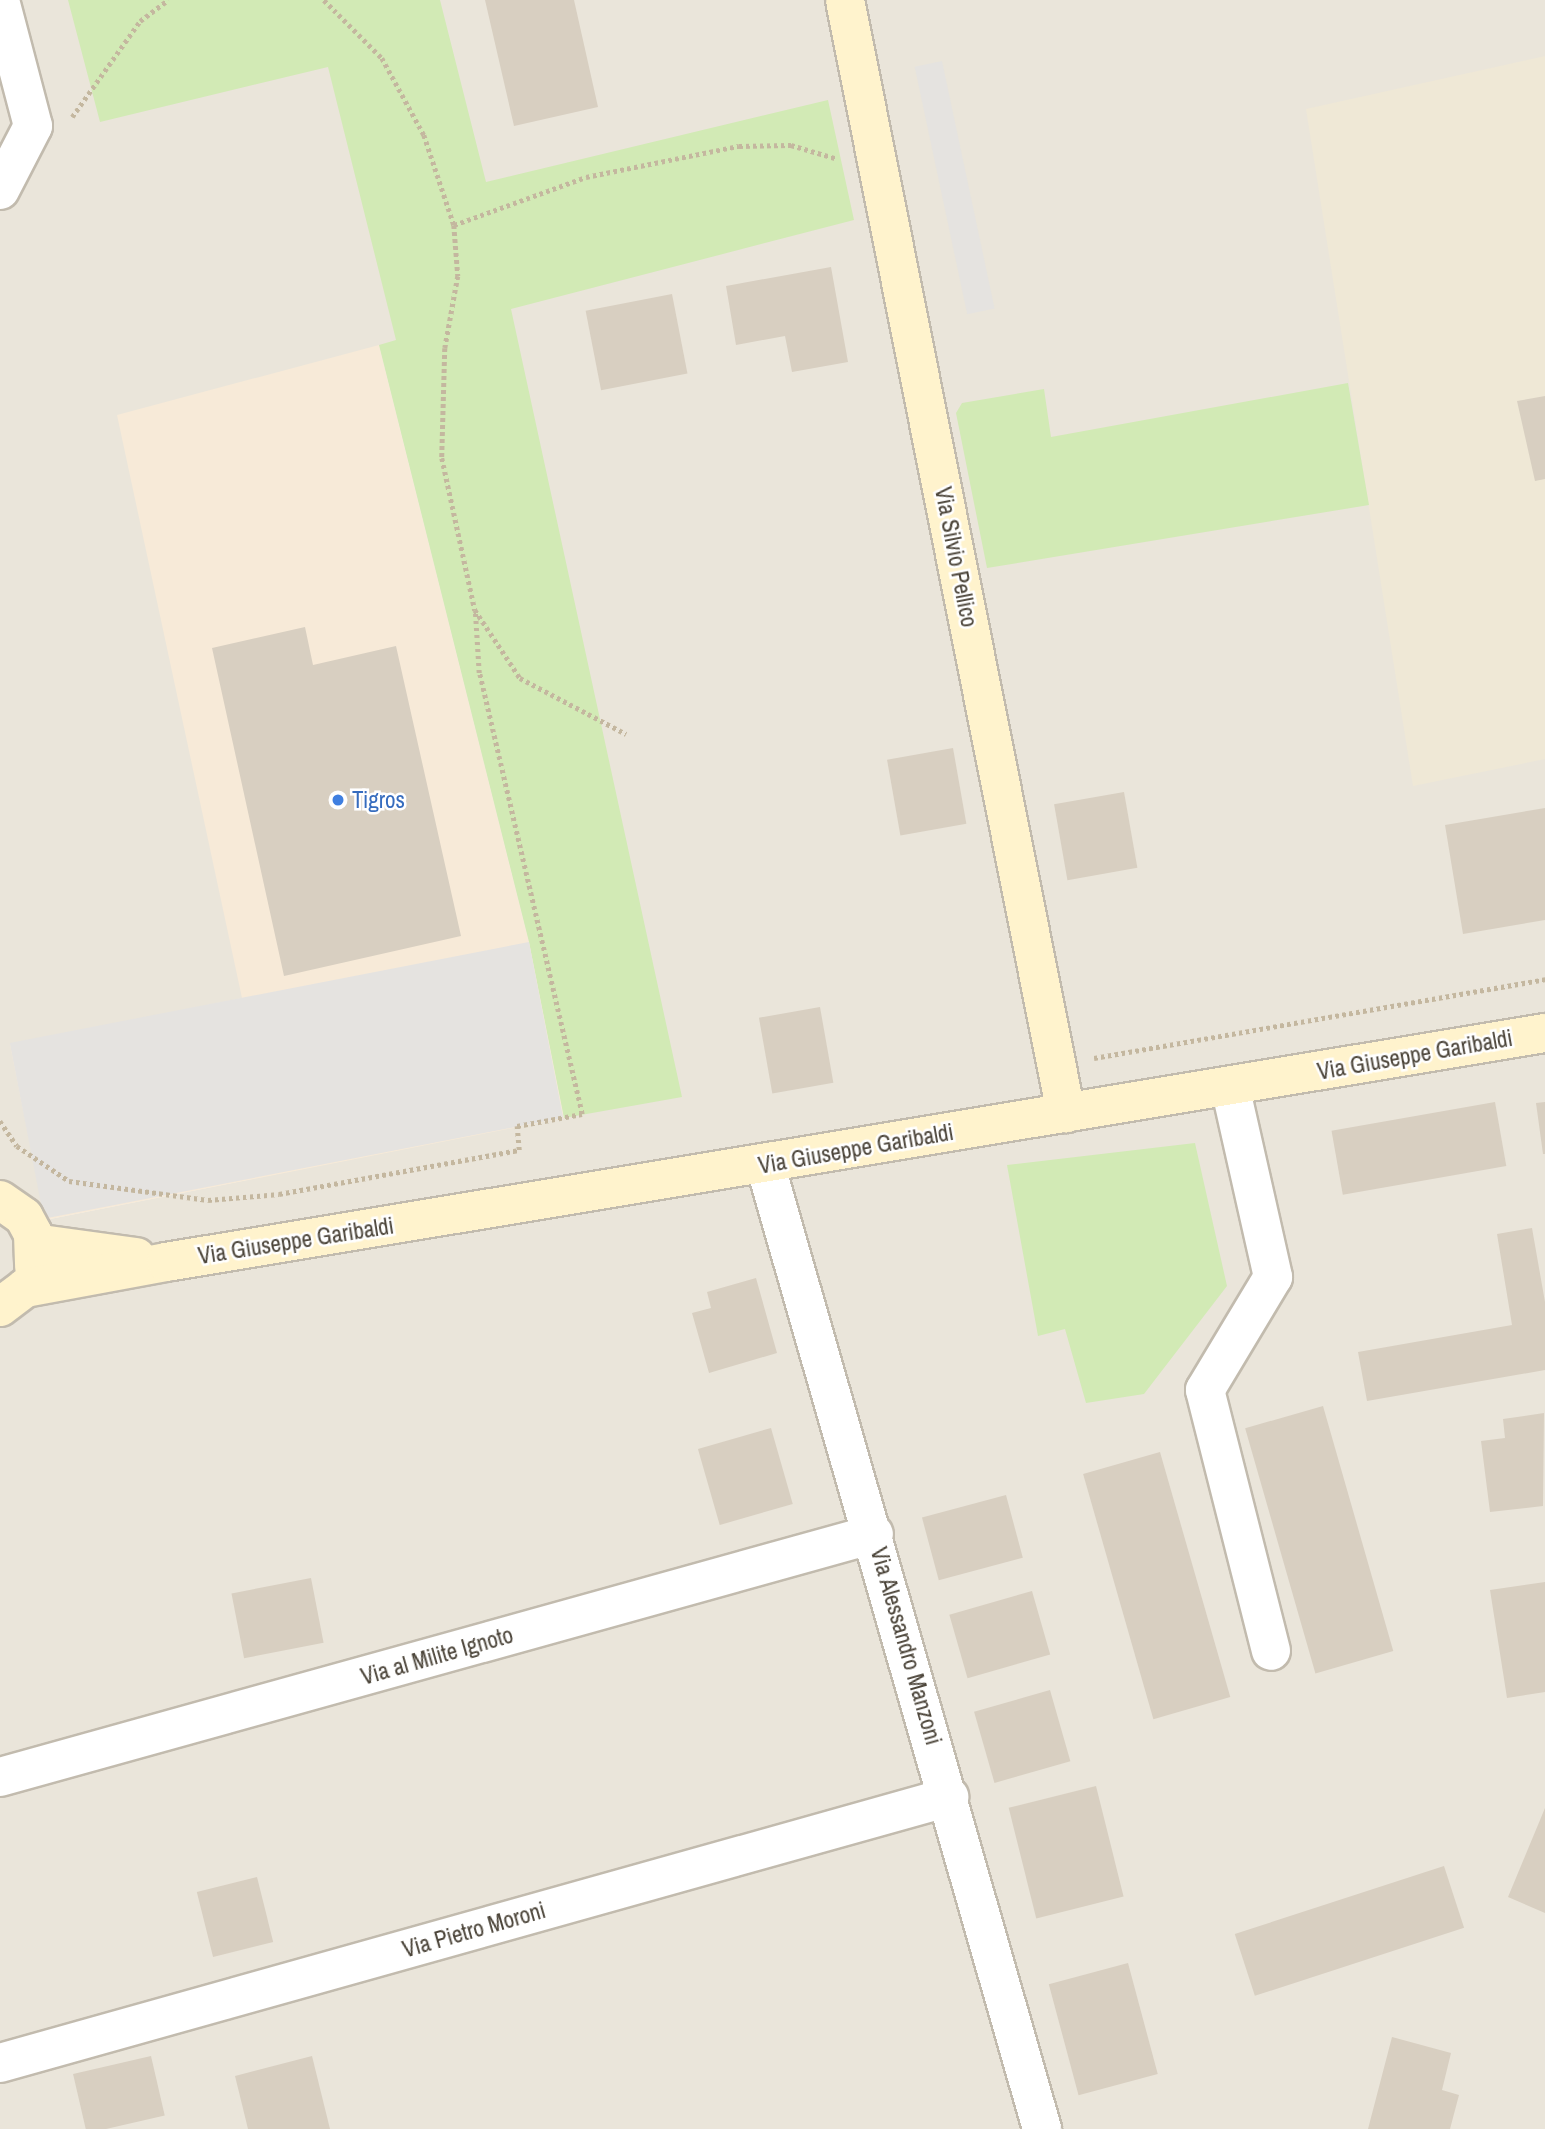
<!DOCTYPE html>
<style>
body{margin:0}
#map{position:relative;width:1545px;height:2129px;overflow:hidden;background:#f6f3ec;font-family:"Archivo Narrow",sans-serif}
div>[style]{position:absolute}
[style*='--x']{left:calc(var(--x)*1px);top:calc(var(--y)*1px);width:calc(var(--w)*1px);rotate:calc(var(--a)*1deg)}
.residential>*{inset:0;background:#eae5da}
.commercial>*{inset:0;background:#f7ead8}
.education>*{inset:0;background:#efe8d6}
.green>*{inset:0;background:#d2eab5}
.parking>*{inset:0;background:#e5e3e0;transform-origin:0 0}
.building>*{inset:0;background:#d8cfc1;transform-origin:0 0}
.path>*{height:4.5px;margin-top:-2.25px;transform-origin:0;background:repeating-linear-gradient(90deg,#c4b79f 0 3.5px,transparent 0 7px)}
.roads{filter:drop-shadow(2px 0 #c2bbae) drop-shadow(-2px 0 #c2bbae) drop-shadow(0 2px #c2bbae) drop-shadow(0 -2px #c2bbae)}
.street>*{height:38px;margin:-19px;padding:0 19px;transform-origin:19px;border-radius:19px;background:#fff}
.secondary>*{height:38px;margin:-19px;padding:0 19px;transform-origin:19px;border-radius:19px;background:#fff3cd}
.dots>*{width:19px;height:19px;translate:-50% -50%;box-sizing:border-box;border:4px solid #fff;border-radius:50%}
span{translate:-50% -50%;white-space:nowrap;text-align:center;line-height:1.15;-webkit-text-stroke:5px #fff;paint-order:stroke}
.street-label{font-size:23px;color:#4b4439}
.shop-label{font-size:23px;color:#366cbe}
.left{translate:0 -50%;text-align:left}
</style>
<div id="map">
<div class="residential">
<i style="clip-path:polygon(evenodd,0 0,1545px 0,1545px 2129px,0 2129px,0 0,379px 345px,529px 942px,564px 1117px,45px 1220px,11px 1045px,242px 999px,379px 345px)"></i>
</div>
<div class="commercial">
<i style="clip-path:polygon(379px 345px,529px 942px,564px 1118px,45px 1220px,10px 1045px,242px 998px,117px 415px)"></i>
</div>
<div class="education">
<i style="clip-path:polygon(1545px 56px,1545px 759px,1413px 786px,1306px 109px)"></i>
</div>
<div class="green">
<i style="clip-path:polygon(68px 0,440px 0,486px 182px,828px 100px,854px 220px,511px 309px,682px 1097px,564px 1118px,529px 942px,379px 345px,396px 340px,328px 67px,100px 122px)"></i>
<i style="clip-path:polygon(1348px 383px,1369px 505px,987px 568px,956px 413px,962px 403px,1044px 389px,1051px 437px)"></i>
<i style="clip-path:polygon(1195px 1143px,1227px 1286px,1144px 1394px,1086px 1403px,1065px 1329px,1038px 1336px,1007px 1165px)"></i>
</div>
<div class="parking">
<i style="left:942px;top:61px;width:253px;height:28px;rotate:78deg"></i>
<i style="left:529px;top:942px;width:179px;height:529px;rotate:79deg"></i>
</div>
<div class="building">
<i style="clip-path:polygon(485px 0,574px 0,598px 107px,514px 126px)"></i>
<i style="clip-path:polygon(831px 267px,848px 362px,792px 372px,785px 336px,736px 345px,726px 286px)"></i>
<i style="left:672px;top:294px;width:81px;height:88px;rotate:79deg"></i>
<i style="clip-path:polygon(1545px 396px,1545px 479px,1535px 481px,1517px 401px)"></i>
<i style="clip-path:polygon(305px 627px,313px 665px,396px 646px,461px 936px,284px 976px,212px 648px)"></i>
<i style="left:953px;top:748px;width:77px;height:67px;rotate:80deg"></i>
<i style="left:1124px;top:792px;width:77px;height:71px;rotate:80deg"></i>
<i style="clip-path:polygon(1545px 808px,1545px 920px,1463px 934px,1445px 825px)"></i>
<i style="left:820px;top:1007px;width:77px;height:62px;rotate:80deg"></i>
<i style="left:1495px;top:1102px;width:65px;height:166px;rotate:80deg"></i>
<i style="clip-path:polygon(1545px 1102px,1545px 1154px,1543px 1154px,1536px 1103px)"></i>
<i style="clip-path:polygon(1532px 1228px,1545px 1302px,1545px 1370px,1367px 1401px,1358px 1352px,1512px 1325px,1497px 1234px)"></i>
<i style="clip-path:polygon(756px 1278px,777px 1353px,709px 1373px,692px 1313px,711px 1308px,707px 1292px)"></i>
<i style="left:1323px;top:1406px;width:255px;height:81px;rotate:74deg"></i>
<i style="clip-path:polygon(1544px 1413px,1543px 1506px,1490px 1512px,1481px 1441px,1505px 1438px,1503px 1419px)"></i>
<i style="left:771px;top:1428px;width:79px;height:76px;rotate:74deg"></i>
<i style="left:1160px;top:1452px;width:255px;height:80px;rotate:74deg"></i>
<i style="left:1006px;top:1495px;width:65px;height:87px;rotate:75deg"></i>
<i style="left:311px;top:1578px;width:66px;height:81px;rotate:79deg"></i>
<i style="clip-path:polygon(1545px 1582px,1545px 1692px,1507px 1698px,1490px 1590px)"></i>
<i style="left:1032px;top:1591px;width:66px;height:86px;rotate:74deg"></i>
<i style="left:1050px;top:1690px;width:74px;height:79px;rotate:74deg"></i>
<i style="left:1096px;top:1786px;width:114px;height:90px;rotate:76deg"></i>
<i style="clip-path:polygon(1545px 1808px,1545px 1913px,1508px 1897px)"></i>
<i style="left:1444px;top:1866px;width:65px;height:220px;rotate:72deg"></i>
<i style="left:257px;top:1877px;width:67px;height:62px;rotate:76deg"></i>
<i style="left:1128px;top:1963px;width:115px;height:82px;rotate:75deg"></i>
<i style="clip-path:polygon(1392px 2037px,1451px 2053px,1442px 2090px,1459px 2095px,1450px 2129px,1368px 2129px)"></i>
<i style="left:151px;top:2056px;width:61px;height:80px;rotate:77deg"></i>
<i style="clip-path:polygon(312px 2056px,330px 2129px,248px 2129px,235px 2076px)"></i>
</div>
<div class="path">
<i style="--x:324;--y:0;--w:82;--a:45"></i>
<i style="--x:382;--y:58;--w:88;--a:61.4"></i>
<i style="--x:424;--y:135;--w:95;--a:71.6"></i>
<i style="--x:454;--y:225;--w:51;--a:85.5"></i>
<i style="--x:458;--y:276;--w:73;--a:100.2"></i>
<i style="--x:445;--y:348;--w:110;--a:91.6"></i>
<i style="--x:442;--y:458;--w:156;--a:77.8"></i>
<i style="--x:475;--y:610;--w:82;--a:56.5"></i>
<i style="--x:520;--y:678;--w:120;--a:27.8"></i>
<i style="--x:72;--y:117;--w:118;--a:-54.7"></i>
<i style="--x:140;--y:21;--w:35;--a:-37"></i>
<i style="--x:454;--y:225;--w:140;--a:-20"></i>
<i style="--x:586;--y:177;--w:156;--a:-11.5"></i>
<i style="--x:739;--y:146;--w:52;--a:-1.1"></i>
<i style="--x:791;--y:145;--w:46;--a:16.5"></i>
<i style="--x:1094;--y:1058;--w:458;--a:-9.9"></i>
<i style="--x:0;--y:1121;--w:30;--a:56"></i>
<i style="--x:17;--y:1146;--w:63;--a:33.9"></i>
<i style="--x:69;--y:1181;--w:140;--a:7.8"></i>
<i style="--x:208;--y:1200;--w:71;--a:-4.8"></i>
<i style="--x:279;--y:1194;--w:244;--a:-10.4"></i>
<i style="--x:519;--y:1150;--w:24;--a:-95"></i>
<i style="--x:517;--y:1126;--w:66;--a:-10.5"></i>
<i style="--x:582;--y:1114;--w:453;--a:-103.1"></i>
<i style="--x:479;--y:673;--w:63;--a:-93.6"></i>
</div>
<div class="roads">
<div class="street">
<i style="--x:0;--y:190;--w:72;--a:-62.7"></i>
<i style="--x:33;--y:126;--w:130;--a:-104.7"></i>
<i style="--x:1230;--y:1086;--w:196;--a:77.3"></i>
<i style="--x:1273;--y:1277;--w:132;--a:121"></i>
<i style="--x:1205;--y:1390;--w:269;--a:75.8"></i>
<i style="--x:765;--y:1164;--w:1004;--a:73.98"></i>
<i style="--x:0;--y:1777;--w:907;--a:-15.54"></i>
<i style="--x:0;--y:2063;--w:986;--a:-15.66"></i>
</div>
<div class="secondary">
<i style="--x:845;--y:0;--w:1135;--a:78.77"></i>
<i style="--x:0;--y:1200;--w:29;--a:35"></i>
<i style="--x:24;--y:1217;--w:19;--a:62"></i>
<i style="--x:33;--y:1234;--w:33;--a:88"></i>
<i style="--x:34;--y:1243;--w:103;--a:7.8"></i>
<i style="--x:0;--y:1307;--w:31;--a:-37"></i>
<i style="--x:25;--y:1288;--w:143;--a:-10.4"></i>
<i style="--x:166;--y:1262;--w:1398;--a:-9.43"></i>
</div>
</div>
<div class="dots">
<i style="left:338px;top:800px;background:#3f7fe0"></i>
</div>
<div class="street-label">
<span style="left:956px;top:557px;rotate:79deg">Via Silvio Pellico</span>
<span style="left:1415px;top:1055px;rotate:-10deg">Via Giuseppe Garibaldi</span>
<span style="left:856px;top:1149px;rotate:-10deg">Via Giuseppe Garibaldi</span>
<span style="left:296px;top:1241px;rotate:-9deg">Via Giuseppe Garibaldi</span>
<span style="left:906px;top:1646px;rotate:74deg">Via Alessandro Manzoni</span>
<span style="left:437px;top:1656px;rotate:-16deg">Via al Milite Ignoto</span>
<span style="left:474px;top:1930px;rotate:-16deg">Via Pietro Moroni</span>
</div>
<div class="shop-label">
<span class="left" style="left:352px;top:800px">Tigros</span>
</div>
</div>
